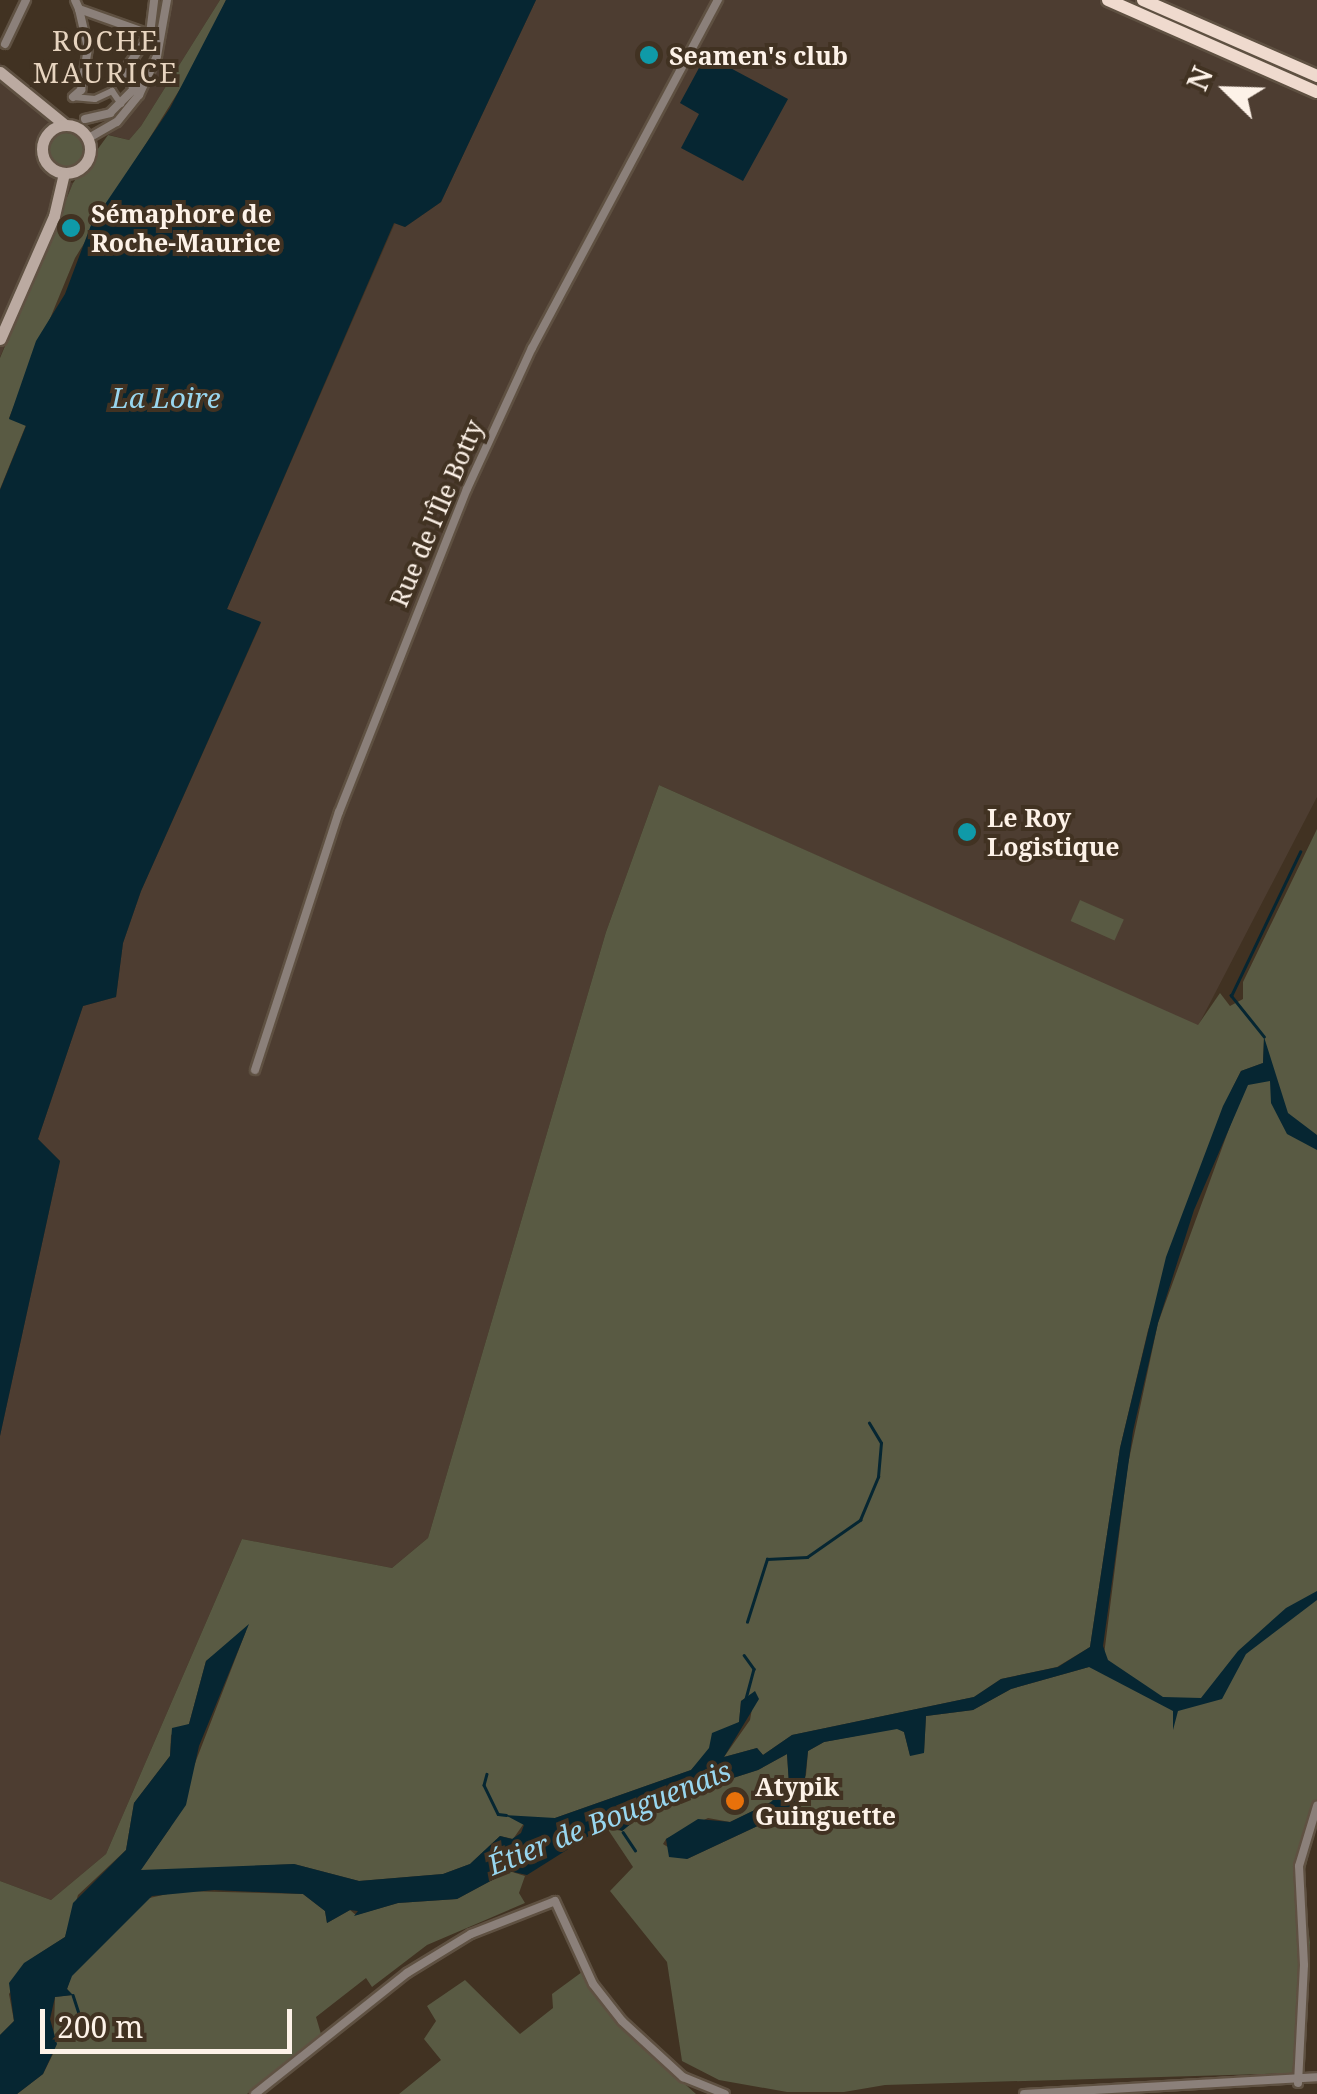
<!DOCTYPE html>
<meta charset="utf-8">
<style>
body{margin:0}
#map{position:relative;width:1317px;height:2094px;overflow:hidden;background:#413222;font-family:"Noto Serif",serif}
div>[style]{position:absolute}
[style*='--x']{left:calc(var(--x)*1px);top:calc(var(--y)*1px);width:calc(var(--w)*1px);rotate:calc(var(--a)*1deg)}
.industrial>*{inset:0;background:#4d3d31}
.green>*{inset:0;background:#595a43;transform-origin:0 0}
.round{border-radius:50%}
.water>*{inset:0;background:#062632}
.stream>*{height:2.5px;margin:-1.25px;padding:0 1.25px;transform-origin:1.25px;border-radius:1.25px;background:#062632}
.roads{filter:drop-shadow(2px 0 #5f5142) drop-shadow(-2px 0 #5f5142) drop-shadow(0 2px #5f5142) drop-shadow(0 -2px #5f5142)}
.pedestrian>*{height:6px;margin:-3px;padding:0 3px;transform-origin:3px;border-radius:3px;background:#8b807a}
.minor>*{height:8px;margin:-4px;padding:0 4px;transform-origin:4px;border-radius:4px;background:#8b807a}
.secondary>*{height:11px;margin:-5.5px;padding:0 5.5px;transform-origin:5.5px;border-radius:5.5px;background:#bbaaa1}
.secondary>.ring{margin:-5.5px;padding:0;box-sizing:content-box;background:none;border:11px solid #bbaaa1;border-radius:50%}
.trunk>*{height:12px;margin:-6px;padding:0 6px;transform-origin:6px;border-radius:6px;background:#efdace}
.dots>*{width:28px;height:28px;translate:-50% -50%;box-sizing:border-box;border:5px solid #413222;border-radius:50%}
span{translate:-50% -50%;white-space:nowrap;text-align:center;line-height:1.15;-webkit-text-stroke:8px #413222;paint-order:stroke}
.poi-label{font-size:25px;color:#fdf2e8;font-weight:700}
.left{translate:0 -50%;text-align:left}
.street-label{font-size:25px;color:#fdf2e8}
.neighbourhood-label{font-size:28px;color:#e7d4bf;letter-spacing:2.5px}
.water-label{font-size:28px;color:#98d6ef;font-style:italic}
.north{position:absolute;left:1177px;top:40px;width:100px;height:100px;-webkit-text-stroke:8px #413222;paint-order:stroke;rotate:293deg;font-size:28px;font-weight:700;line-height:40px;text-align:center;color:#fdf2e8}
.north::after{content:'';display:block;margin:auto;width:35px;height:45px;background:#fdf2e8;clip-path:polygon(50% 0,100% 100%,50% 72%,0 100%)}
.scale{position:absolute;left:40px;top:2009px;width:252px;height:45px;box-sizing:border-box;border:5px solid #fdf2e8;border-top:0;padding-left:12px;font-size:30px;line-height:35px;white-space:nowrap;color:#fdf2e8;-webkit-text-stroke:8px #413222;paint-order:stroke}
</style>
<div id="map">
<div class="industrial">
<i style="clip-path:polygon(167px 0,220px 0,141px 126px,129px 140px,102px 133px,137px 103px,156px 62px)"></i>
<i style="clip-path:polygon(536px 0,1317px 0,1317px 797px,1198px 1026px,659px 785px,606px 932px,428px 1538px,392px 1568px,242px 1539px,106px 1854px,51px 1900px,0 1881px,0 1436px,60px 1161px,38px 1139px,83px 1006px,116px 997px,123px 943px,141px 891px,261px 623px,227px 609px,395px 223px,405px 227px,441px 202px)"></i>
<i style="clip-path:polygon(0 63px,61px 119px,39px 136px,36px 158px,53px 178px,73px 183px,0 357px)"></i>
</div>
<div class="green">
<i style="clip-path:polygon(220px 0,226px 0,203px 52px,75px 258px,9px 418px,26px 425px,0 489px,0 358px,73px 183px,108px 135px,129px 140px,141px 126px)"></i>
<i class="round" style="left:49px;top:133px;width:34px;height:34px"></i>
<i style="clip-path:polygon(659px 785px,1198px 1025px,1220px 993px,1230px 1006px,1243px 999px,1243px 982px,1317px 829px,1317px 1822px,1302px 1882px,1310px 1942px,1307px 2021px,1294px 2073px,885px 2085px,844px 2092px,787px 2092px,719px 2080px,682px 2061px,667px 1962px,610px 1891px,633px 1867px,607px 1828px,622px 1831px,658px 1802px,758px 1770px,787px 1754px,789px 1784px,771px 1802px,730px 1822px,708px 1818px,666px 1839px,663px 1844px,687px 1859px,790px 1811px,806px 1775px,808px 1751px,824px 1742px,897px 1728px,904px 1732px,910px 1755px,924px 1752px,926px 1716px,973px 1710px,1011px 1689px,1089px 1667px,1104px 1655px,1128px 1464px,1158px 1323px,1241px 1096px,1248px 1084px,1273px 1076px,1264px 1038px,1263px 1063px,1241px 1071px,1232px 1089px,1148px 1330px,1120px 1448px,1090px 1647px,1057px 1667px,1001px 1679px,974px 1697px,792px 1735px,763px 1755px,757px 1748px,724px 1757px,750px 1720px,755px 1692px,741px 1701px,739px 1722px,691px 1770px,555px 1818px,527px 1819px,513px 1839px,500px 1836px,470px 1864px,443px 1874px,359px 1881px,294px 1864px,139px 1872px,170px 1828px,246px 1631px,206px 1661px,189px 1724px,171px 1735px,170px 1756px,134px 1803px,126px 1850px,78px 1895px,65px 1937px,34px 1957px,9px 1994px,14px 2021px,0 2035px,0 1881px,51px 1900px,106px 1854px,242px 1539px,392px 1568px,428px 1538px,606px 932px)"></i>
<i style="left:1080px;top:900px;width:48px;height:23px;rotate:24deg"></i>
<i style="clip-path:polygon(509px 1871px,525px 1876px,519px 1893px,525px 1903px,427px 1945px,372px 1987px,366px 1978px,316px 2017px,321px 2034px,247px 2094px,17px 2094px,43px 2074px,53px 2054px,55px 1997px,72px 1995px,67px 1989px,71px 1976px,145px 1899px,181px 1891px,303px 1894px,325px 1911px,327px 1923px,350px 1910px,356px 1915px,398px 1903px,457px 1899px)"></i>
<i style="clip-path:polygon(582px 1972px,629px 2034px,696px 2094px,399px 2094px,441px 2060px,424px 2039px,436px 2021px,427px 2006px,465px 1980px,520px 2034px,553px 2008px,552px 1994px)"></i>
</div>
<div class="water">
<i style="clip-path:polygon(226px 0,536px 0,441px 202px,405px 227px,394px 223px,227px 609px,261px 622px,141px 891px,123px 943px,116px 997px,83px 1006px,38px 1139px,60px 1161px,0 1436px,0 490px,26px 426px,9px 419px,36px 341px,65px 294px,91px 225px,170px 108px)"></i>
<i style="clip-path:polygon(706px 55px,788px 99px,743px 181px,681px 148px,699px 114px,680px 103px)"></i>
<i style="clip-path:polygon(1264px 1037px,1288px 1113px,1317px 1135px,1317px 1150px,1287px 1134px,1271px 1103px,1270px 1081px,1248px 1085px,1194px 1210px,1158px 1323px,1133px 1431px,1103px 1646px,1108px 1660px,1163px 1697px,1201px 1698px,1238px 1651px,1286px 1608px,1317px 1591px,1317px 1600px,1246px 1654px,1222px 1699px,1178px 1711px,1173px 1730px,1173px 1711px,1089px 1667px,1011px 1689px,973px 1710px,926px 1716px,924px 1753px,910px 1756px,904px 1732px,897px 1729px,824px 1742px,808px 1751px,804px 1788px,790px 1811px,687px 1859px,669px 1857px,666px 1839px,698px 1819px,730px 1822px,771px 1802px,789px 1784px,787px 1754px,758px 1770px,658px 1802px,622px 1831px,608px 1824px,527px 1875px,509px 1871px,457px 1899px,398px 1903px,354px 1916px,358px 1911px,350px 1910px,327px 1923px,325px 1911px,303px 1894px,214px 1890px,152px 1896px,72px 1976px,67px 1989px,73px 1995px,55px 1997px,50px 2019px,57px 2044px,43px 2074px,17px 2094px,0 2094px,0 2035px,14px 2021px,9px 1983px,24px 1963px,65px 1937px,73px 1903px,126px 1850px,134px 1803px,170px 1756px,172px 1728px,189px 1724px,206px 1661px,249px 1624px,199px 1746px,186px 1805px,141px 1870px,294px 1864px,359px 1881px,443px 1874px,470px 1864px,500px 1836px,512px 1839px,521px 1833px,524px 1825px,505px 1815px,555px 1818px,691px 1770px,709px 1748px,712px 1733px,739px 1722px,741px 1701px,755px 1691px,759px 1699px,724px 1757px,757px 1748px,763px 1755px,792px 1735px,974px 1697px,1001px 1679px,1058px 1667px,1090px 1647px,1120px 1448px,1166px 1257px,1223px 1106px,1241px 1071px,1263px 1063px)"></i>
</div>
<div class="stream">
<i style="--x:1264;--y:1037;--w:53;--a:-128.8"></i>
<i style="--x:1231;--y:996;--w:160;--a:-64.4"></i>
<i style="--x:747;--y:1622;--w:66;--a:-72.4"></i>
<i style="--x:767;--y:1559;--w:40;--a:-2.9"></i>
<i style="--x:807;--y:1557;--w:65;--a:-34.9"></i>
<i style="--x:860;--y:1520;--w:47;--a:-67.3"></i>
<i style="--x:878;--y:1477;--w:34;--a:-85"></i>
<i style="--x:881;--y:1443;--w:23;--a:-121"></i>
<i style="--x:744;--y:1655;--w:17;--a:54"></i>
<i style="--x:754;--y:1669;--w:31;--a:105"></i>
<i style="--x:487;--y:1774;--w:11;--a:105"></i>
<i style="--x:484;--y:1785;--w:32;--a:64"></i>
<i style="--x:498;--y:1814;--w:8;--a:7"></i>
<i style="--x:623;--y:1832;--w:22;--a:56"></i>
<i style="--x:73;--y:1995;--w:26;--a:72"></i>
</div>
<div class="roads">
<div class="pedestrian">
<i style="--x:73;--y:97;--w:22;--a:5"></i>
<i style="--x:95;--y:99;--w:19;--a:-25"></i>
<i style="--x:112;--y:91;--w:16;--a:55"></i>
</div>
<div class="minor">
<i style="--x:75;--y:0;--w:10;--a:66"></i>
<i style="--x:79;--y:9;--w:77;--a:19.6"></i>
<i style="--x:5;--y:44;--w:49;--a:-64.5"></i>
<i style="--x:139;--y:95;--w:27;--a:-126"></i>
<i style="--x:123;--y:73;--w:47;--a:-55.3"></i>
<i style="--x:150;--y:34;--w:34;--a:-83"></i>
<i style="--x:73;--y:97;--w:11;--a:-41"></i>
<i style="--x:81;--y:90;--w:43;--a:-80.5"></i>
<i style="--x:88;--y:48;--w:40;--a:-103"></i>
<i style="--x:85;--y:119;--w:26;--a:-13"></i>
<i style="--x:110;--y:113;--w:33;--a:-45"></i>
<i style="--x:87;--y:139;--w:34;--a:-30"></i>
<i style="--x:117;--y:122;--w:35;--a:-51"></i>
<i style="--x:139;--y:95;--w:43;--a:-65.2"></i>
<i style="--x:157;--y:56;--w:57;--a:-79.9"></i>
<i style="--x:255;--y:1070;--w:271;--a:-72"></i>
<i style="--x:339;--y:812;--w:347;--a:-68.4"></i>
<i style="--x:467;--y:489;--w:155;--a:-65.3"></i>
<i style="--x:532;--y:348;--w:395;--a:-61.9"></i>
<i style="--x:1298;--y:2083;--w:118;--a:-87.1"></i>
<i style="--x:1304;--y:1965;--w:99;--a:-92.9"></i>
<i style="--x:1299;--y:1866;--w:63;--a:-73.3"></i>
<i style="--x:255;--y:2094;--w:194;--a:-38.5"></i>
<i style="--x:407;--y:1973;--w:75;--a:-31.4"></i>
<i style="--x:471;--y:1934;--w:90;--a:-21.4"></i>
<i style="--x:555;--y:1901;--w:91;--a:65.4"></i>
<i style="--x:593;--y:1984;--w:47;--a:51.9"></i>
<i style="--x:622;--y:2021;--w:83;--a:42.6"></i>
<i style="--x:683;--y:2077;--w:45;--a:22"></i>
<i style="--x:1024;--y:2094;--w:293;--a:-3.3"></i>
</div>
<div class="secondary">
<i style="--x:0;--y:72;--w:84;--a:39.2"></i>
<i class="ring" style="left:42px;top:125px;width:37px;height:37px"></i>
<i style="--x:0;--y:339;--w:134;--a:-66.3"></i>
<i style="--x:54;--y:216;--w:44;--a:-76.9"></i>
</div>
<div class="trunk">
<i style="--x:1108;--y:0;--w:228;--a:23.8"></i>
<i style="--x:1143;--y:0;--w:190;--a:23.6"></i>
</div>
</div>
<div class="dots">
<i style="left:649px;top:55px;background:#0f9aa8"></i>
<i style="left:71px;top:228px;background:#0f9aa8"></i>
<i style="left:967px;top:832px;background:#0f9aa8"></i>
<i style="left:735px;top:1801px;background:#e8710a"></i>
</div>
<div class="poi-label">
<span class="left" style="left:669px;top:55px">Seamen's club</span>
<span class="left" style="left:91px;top:228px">Sémaphore de<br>Roche-Maurice</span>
<span class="left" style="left:987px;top:832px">Le Roy<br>Logistique</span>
<span class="left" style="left:755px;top:1801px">Atypik<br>Guinguette</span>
</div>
<div class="street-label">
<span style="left:436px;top:513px;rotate:-67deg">Rue de l'Île Botty</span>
</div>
<div class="neighbourhood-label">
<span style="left:106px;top:56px">ROCHE<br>MAURICE</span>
</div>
<div class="water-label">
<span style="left:166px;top:397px">La Loire</span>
<span style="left:609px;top:1817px;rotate:-22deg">Étier de Bouguenais</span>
</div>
<div class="north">N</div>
<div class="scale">200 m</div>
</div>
